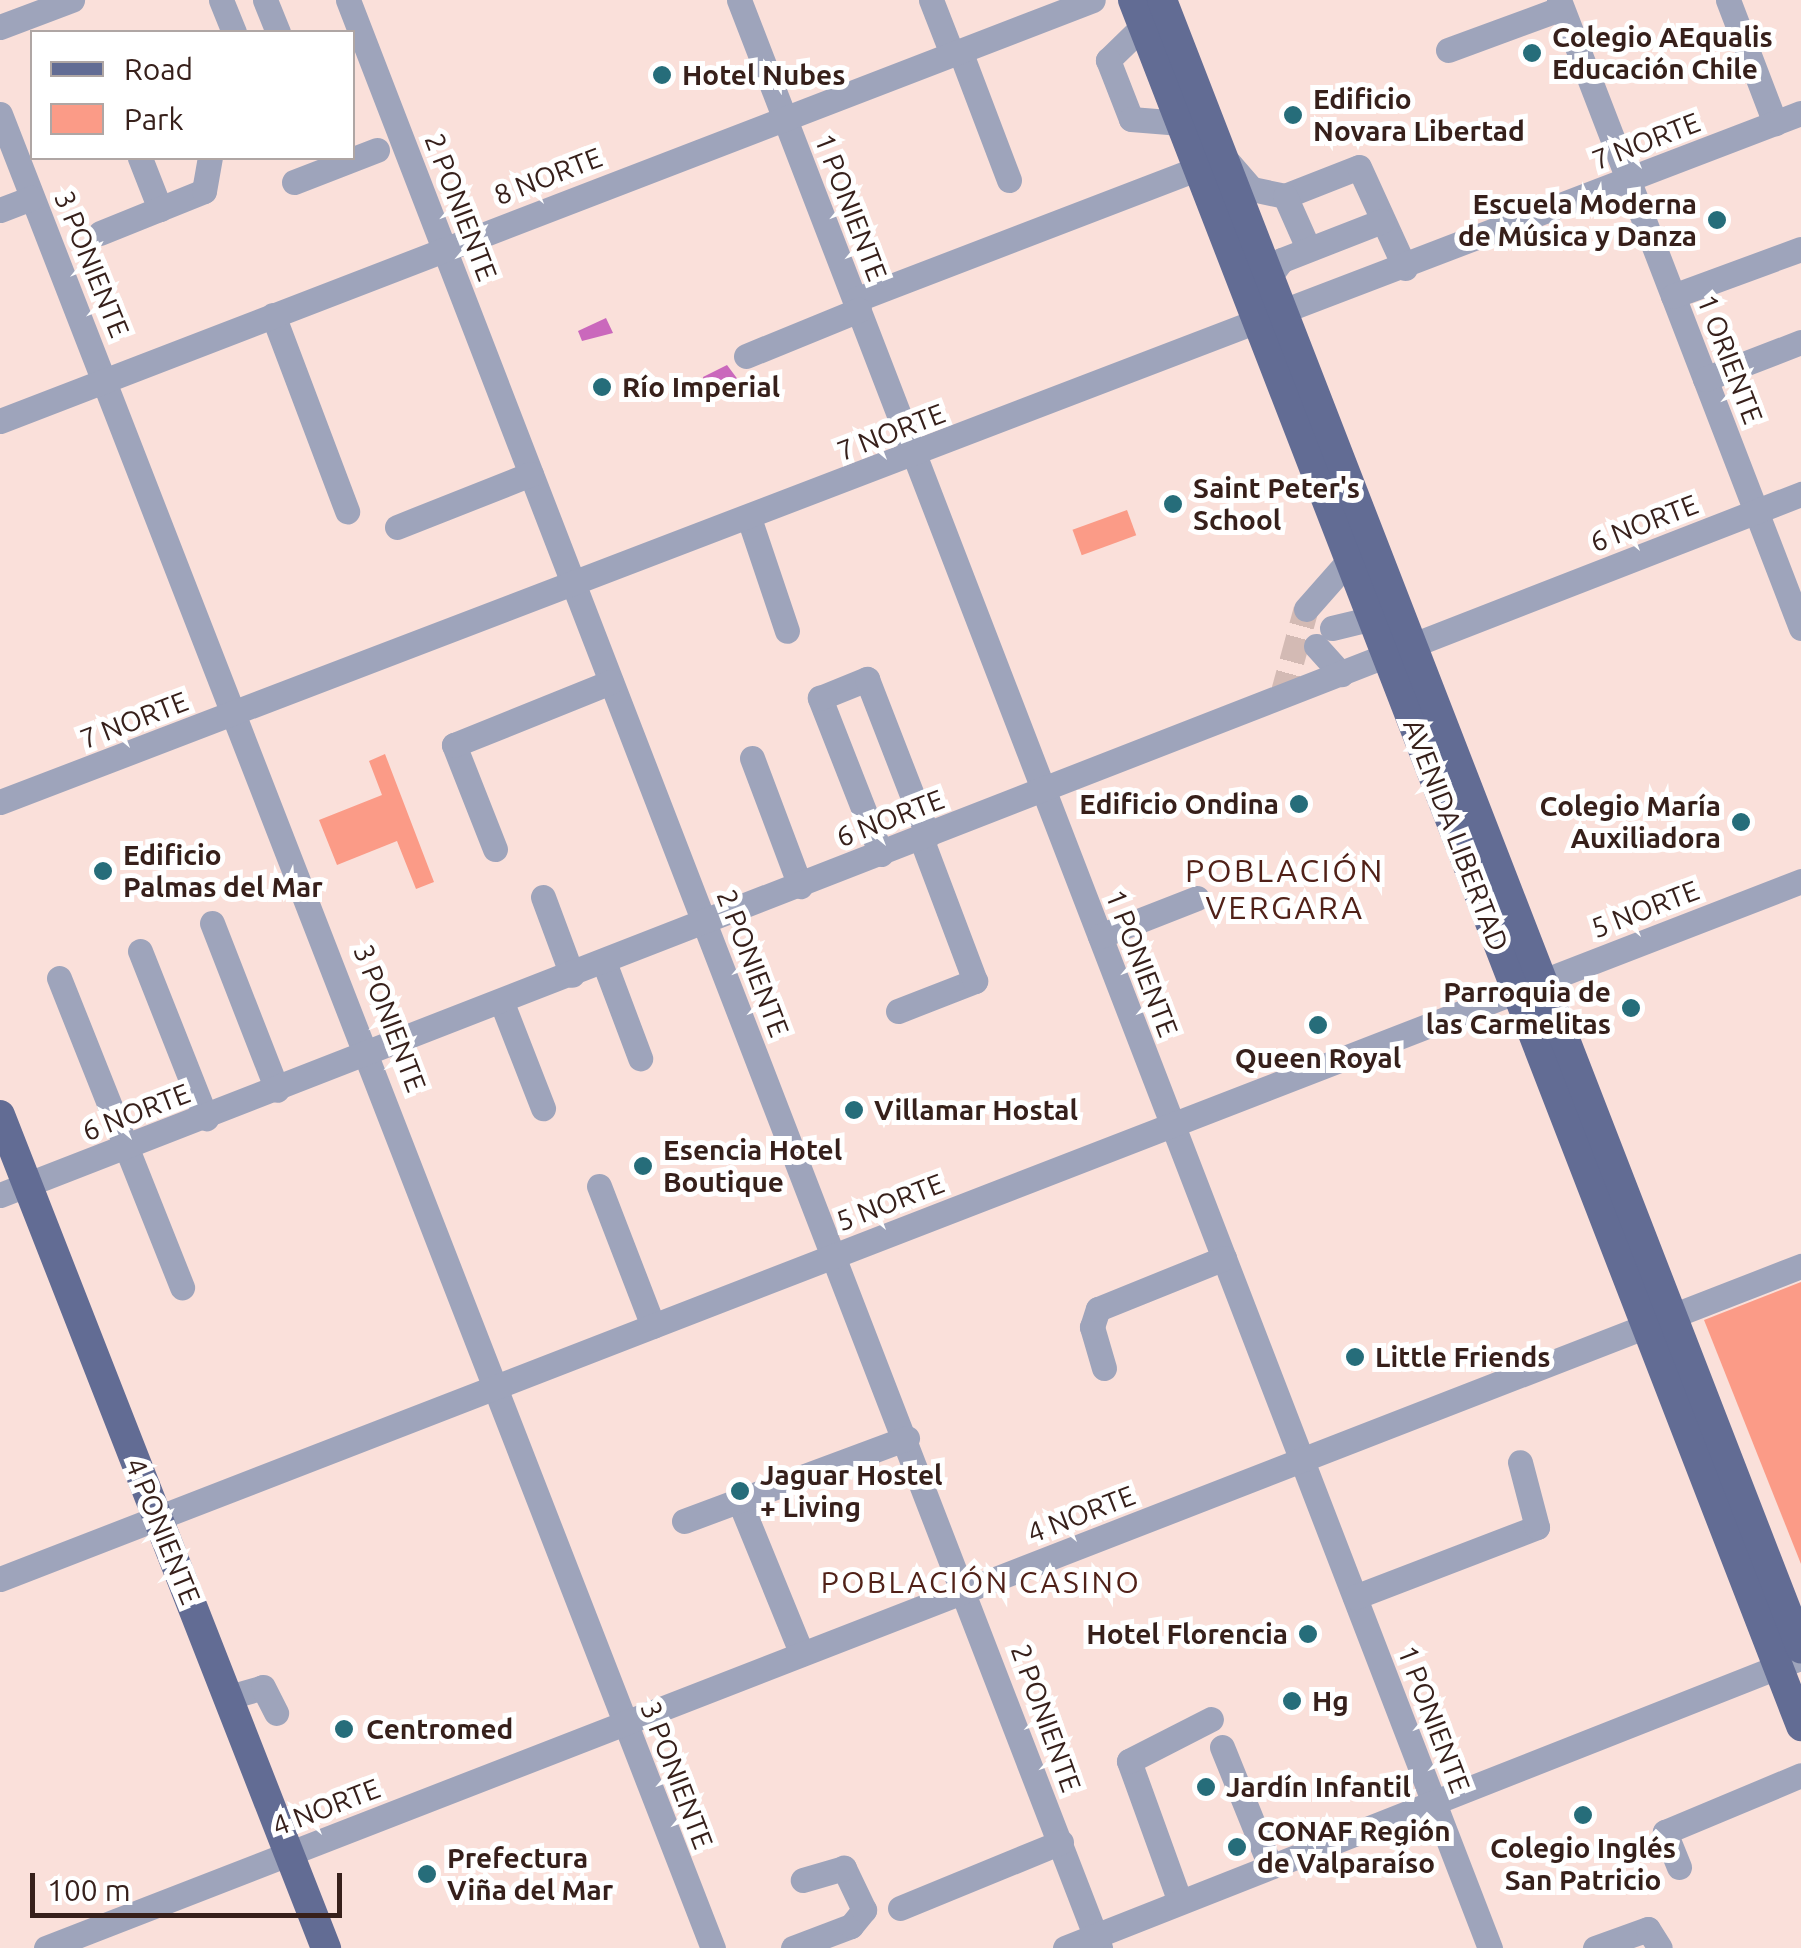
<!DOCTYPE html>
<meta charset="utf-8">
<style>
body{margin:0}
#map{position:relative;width:1801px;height:1948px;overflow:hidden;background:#fae0da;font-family:Ubuntu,sans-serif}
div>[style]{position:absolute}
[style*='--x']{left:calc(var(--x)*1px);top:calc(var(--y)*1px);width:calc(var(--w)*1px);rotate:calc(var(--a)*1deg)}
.green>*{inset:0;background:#fb9b87;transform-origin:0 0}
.water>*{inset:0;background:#ca68bc}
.minor-tunnel>*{height:25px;margin-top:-12.5px;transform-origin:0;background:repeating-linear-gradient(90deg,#d3bab4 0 25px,transparent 0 37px)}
.minor>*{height:25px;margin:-12.5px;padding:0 12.5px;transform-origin:12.5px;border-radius:12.5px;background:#9ea4bb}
.major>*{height:30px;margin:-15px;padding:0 15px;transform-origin:15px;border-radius:15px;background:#626c94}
.dots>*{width:28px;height:28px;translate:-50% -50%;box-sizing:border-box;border:5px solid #fff;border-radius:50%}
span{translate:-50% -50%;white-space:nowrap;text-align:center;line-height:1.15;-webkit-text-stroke:10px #fff;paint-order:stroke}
.poi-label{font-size:28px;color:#37201b;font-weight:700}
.left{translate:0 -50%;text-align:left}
.right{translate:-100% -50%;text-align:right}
.street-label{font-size:28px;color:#37201b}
.neighbourhood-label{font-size:30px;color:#512118;letter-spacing:2.5px}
.quarter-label{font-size:32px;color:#512118;letter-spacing:2.5px}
.legend{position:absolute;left:30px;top:30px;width:325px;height:130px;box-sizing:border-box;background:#fff;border:2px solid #afa6a4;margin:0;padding:12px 18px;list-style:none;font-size:30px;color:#37201b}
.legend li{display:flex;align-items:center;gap:20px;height:50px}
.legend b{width:50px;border:2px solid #afa6a4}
.scale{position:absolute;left:30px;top:1873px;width:312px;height:45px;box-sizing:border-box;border:5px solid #37201b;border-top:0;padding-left:12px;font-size:30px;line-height:35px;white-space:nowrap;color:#37201b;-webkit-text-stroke:8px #fff;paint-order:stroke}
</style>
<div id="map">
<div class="green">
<i style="left:1127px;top:510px;width:27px;height:58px;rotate:70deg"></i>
<i style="clip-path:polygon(385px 754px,434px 882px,416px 889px,397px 841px,337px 865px,319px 820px,382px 795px,369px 761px)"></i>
<i style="clip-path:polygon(1801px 1282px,1801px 1564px,1704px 1320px)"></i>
</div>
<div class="water">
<i style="clip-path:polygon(606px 318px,613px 333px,582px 341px,578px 331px)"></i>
<i style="clip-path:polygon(727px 365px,739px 381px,717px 385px,707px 402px,703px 377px)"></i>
</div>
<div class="minor-tunnel">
<i style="--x:1282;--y:697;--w:91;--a:-74.7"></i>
</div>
<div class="minor">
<i style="--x:221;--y:0;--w:35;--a:68"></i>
<i style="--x:265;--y:0;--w:35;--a:68"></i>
<i style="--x:348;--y:0;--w:2088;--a:68.89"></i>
<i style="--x:739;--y:0;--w:2088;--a:68.92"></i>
<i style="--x:931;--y:0;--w:58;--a:68.7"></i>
<i style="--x:1559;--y:0;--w:673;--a:68.93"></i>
<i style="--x:1728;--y:0;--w:132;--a:69.1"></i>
<i style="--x:1143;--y:26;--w:49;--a:135.8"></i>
<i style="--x:1108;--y:60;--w:63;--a:68.7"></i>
<i style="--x:1131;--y:119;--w:50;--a:4.6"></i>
<i style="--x:0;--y:27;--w:77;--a:-20.6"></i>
<i style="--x:1448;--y:50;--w:121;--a:-20.2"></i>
<i style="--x:960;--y:51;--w:138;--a:69.2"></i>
<i style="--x:0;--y:114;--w:1968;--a:68.76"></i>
<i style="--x:140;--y:158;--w:55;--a:68.6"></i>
<i style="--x:1229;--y:163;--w:35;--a:49"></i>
<i style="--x:1252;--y:189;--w:34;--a:12"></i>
<i style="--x:1285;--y:196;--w:79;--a:-21.4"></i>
<i style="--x:1359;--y:167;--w:111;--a:65.5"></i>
<i style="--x:294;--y:182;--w:89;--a:-21.1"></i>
<i style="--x:1285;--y:196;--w:57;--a:66.1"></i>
<i style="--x:0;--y:210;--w:34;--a:-21"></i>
<i style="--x:100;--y:233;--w:112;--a:-22"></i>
<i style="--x:204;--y:191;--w:34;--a:-80"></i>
<i style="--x:1269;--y:277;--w:21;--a:-53"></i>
<i style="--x:1282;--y:260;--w:107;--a:-21.3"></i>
<i style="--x:1673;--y:296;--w:136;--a:-20.2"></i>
<i style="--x:855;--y:300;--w:368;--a:-21"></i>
<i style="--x:273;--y:315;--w:210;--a:69.3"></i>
<i style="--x:746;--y:356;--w:122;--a:-22.2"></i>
<i style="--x:1705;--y:379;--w:103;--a:-21.1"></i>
<i style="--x:0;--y:421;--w:1171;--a:-21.07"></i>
<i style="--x:749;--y:518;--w:119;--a:71.4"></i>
<i style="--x:397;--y:527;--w:144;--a:-21.6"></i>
<i style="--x:1306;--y:609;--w:68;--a:-48.6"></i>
<i style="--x:1332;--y:628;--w:42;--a:-13.7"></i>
<i style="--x:1316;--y:646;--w:38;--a:48"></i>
<i style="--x:752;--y:758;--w:137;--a:69.4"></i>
<i style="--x:0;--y:802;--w:1928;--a:-20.94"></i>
<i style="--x:495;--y:849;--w:112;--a:-111.5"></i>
<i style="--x:454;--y:745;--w:169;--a:-21.9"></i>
<i style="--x:881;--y:854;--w:168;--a:-111.4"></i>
<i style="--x:820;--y:698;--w:51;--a:-22"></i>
<i style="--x:867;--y:679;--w:168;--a:68.8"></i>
<i style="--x:543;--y:897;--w:83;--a:69.6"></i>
<i style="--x:212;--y:923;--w:179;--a:68.7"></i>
<i style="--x:1100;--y:936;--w:104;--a:-21.4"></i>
<i style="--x:140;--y:951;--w:180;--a:68.4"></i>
<i style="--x:604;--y:962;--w:103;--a:69.4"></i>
<i style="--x:59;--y:978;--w:333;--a:68.3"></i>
<i style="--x:502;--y:1003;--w:113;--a:68.7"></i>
<i style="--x:898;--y:1011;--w:83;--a:-21.3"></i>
<i style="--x:975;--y:981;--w:153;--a:-110.7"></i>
<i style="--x:599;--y:1186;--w:150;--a:68.9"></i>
<i style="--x:0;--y:1195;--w:1933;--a:-21.27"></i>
<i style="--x:1104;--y:1368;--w:43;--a:-106.3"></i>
<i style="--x:1092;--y:1327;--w:19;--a:-72"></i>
<i style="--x:1098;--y:1309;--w:136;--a:-22"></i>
<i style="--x:739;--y:1500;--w:166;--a:67.8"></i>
<i style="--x:684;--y:1521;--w:238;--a:-20.4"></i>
<i style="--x:0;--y:1579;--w:1932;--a:-21.18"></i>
<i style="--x:1355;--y:1597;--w:195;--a:-21"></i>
<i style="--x:1537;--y:1527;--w:67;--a:-104.7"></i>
<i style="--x:229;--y:1697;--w:35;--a:-16"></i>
<i style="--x:263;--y:1687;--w:29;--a:63"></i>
<i style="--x:1222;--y:1747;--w:128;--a:68"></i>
<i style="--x:1679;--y:1867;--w:38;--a:-112"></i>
<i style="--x:1665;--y:1832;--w:147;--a:-22.7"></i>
<i style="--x:1180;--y:1902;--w:150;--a:-109.9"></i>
<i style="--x:1129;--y:1761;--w:92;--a:-27.1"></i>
<i style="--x:900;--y:1908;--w:174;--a:-22.3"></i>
<i style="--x:46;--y:1948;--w:1883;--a:-21.24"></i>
<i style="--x:793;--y:1948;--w:62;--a:-20.8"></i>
<i style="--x:851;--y:1926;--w:21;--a:-51"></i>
<i style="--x:864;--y:1910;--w:47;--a:-115.5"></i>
<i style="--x:844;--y:1868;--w:43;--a:163.7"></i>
<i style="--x:1065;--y:1948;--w:785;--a:-21.53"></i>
<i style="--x:1595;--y:1948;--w:56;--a:-19.7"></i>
<i style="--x:1648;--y:1929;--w:22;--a:58"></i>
</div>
<div class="major">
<i style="--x:1133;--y:0;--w:1851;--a:68.84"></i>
<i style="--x:1162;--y:0;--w:1768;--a:68.81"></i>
<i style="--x:0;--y:1115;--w:895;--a:68.63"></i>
</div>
<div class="dots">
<i style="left:1532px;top:53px;background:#266d7a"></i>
<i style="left:662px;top:75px;background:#266d7a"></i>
<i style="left:1293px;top:115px;background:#266d7a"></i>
<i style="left:1717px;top:220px;background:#266d7a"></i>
<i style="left:602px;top:387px;background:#266d7a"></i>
<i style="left:1173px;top:504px;background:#266d7a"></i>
<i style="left:1299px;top:804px;background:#266d7a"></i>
<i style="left:1741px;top:822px;background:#266d7a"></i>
<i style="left:103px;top:871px;background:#266d7a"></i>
<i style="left:1631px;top:1008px;background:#266d7a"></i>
<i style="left:1318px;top:1025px;background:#266d7a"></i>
<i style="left:854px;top:1110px;background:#266d7a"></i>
<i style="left:643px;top:1166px;background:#266d7a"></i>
<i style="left:1355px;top:1357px;background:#266d7a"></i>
<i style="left:740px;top:1491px;background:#266d7a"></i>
<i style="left:1308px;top:1634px;background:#266d7a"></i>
<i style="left:1292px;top:1701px;background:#266d7a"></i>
<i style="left:344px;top:1729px;background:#266d7a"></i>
<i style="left:1206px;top:1787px;background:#266d7a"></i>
<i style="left:1583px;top:1815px;background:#266d7a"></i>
<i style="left:1237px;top:1847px;background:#266d7a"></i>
<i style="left:427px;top:1874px;background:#266d7a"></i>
</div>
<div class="poi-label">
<span class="left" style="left:1552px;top:53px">Colegio AEqualis<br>Educación Chile</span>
<span class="left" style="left:682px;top:75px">Hotel Nubes</span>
<span class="left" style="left:1313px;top:115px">Edificio<br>Novara Libertad</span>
<span class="right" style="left:1697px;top:220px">Escuela Moderna<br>de Música y Danza</span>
<span class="left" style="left:622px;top:387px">Río Imperial</span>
<span class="left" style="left:1193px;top:504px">Saint Peter's<br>School</span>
<span class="right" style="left:1279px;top:804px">Edificio Ondina</span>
<span class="right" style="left:1721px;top:822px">Colegio María<br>Auxiliadora</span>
<span class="left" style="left:123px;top:871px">Edificio<br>Palmas del Mar</span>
<span class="right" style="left:1611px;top:1008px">Parroquia de<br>las Carmelitas</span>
<span style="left:1318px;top:1058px">Queen Royal</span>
<span class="left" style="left:874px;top:1110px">Villamar Hostal</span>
<span class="left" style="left:663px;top:1166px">Esencia Hotel<br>Boutique</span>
<span class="left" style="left:1375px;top:1357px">Little Friends</span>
<span class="left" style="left:760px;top:1491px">Jaguar Hostel<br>+ Living</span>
<span class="right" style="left:1288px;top:1634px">Hotel Florencia</span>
<span class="left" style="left:1312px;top:1701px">Hg</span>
<span class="left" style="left:366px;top:1729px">Centromed</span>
<span class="left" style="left:1226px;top:1787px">Jardín Infantil</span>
<span class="left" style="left:1257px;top:1847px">CONAF Región<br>de Valparaíso</span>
<span style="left:1583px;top:1864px">Colegio Inglés<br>San Patricio</span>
<span class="left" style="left:447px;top:1874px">Prefectura<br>Viña del Mar</span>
</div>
<div class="street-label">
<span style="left:1646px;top:141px;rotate:-21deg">7 NORTE</span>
<span style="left:548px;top:176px;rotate:-21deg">8 NORTE</span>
<span style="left:461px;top:207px;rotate:69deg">2 PONIENTE</span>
<span style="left:851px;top:207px;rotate:69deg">1 PONIENTE</span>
<span style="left:92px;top:264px;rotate:68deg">3 PONIENTE</span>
<span style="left:1730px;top:359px;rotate:69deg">1 ORIENTE</span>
<span style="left:891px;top:432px;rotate:-21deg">7 NORTE</span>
<span style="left:1644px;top:523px;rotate:-21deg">6 NORTE</span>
<span style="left:134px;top:720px;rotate:-21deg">7 NORTE</span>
<span style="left:890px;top:818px;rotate:-21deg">6 NORTE</span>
<span style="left:1456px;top:835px;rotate:69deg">AVENIDA LIBERTAD</span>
<span style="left:1645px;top:909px;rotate:-21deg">5 NORTE</span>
<span style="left:753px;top:963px;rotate:69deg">2 PONIENTE</span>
<span style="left:1142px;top:963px;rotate:69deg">1 PONIENTE</span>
<span style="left:390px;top:1018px;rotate:69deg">3 PONIENTE</span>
<span style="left:136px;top:1112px;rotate:-21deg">6 NORTE</span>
<span style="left:890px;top:1202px;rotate:-21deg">5 NORTE</span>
<span style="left:1081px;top:1514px;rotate:-21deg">4 NORTE</span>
<span style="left:163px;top:1531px;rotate:68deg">4 PONIENTE</span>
<span style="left:1046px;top:1718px;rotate:70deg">2 PONIENTE</span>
<span style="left:1434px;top:1719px;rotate:69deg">1 PONIENTE</span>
<span style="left:677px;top:1775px;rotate:69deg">3 PONIENTE</span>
<span style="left:326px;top:1807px;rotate:-21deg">4 NORTE</span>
</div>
<div class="neighbourhood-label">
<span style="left:981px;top:1582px">POBLACIÓN CASINO</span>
</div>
<div class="quarter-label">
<span style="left:1285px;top:889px">POBLACIÓN<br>VERGARA</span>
</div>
<ul class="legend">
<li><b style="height:12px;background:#626c94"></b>Road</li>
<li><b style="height:28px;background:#fb9b87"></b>Park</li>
</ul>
<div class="scale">100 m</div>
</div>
